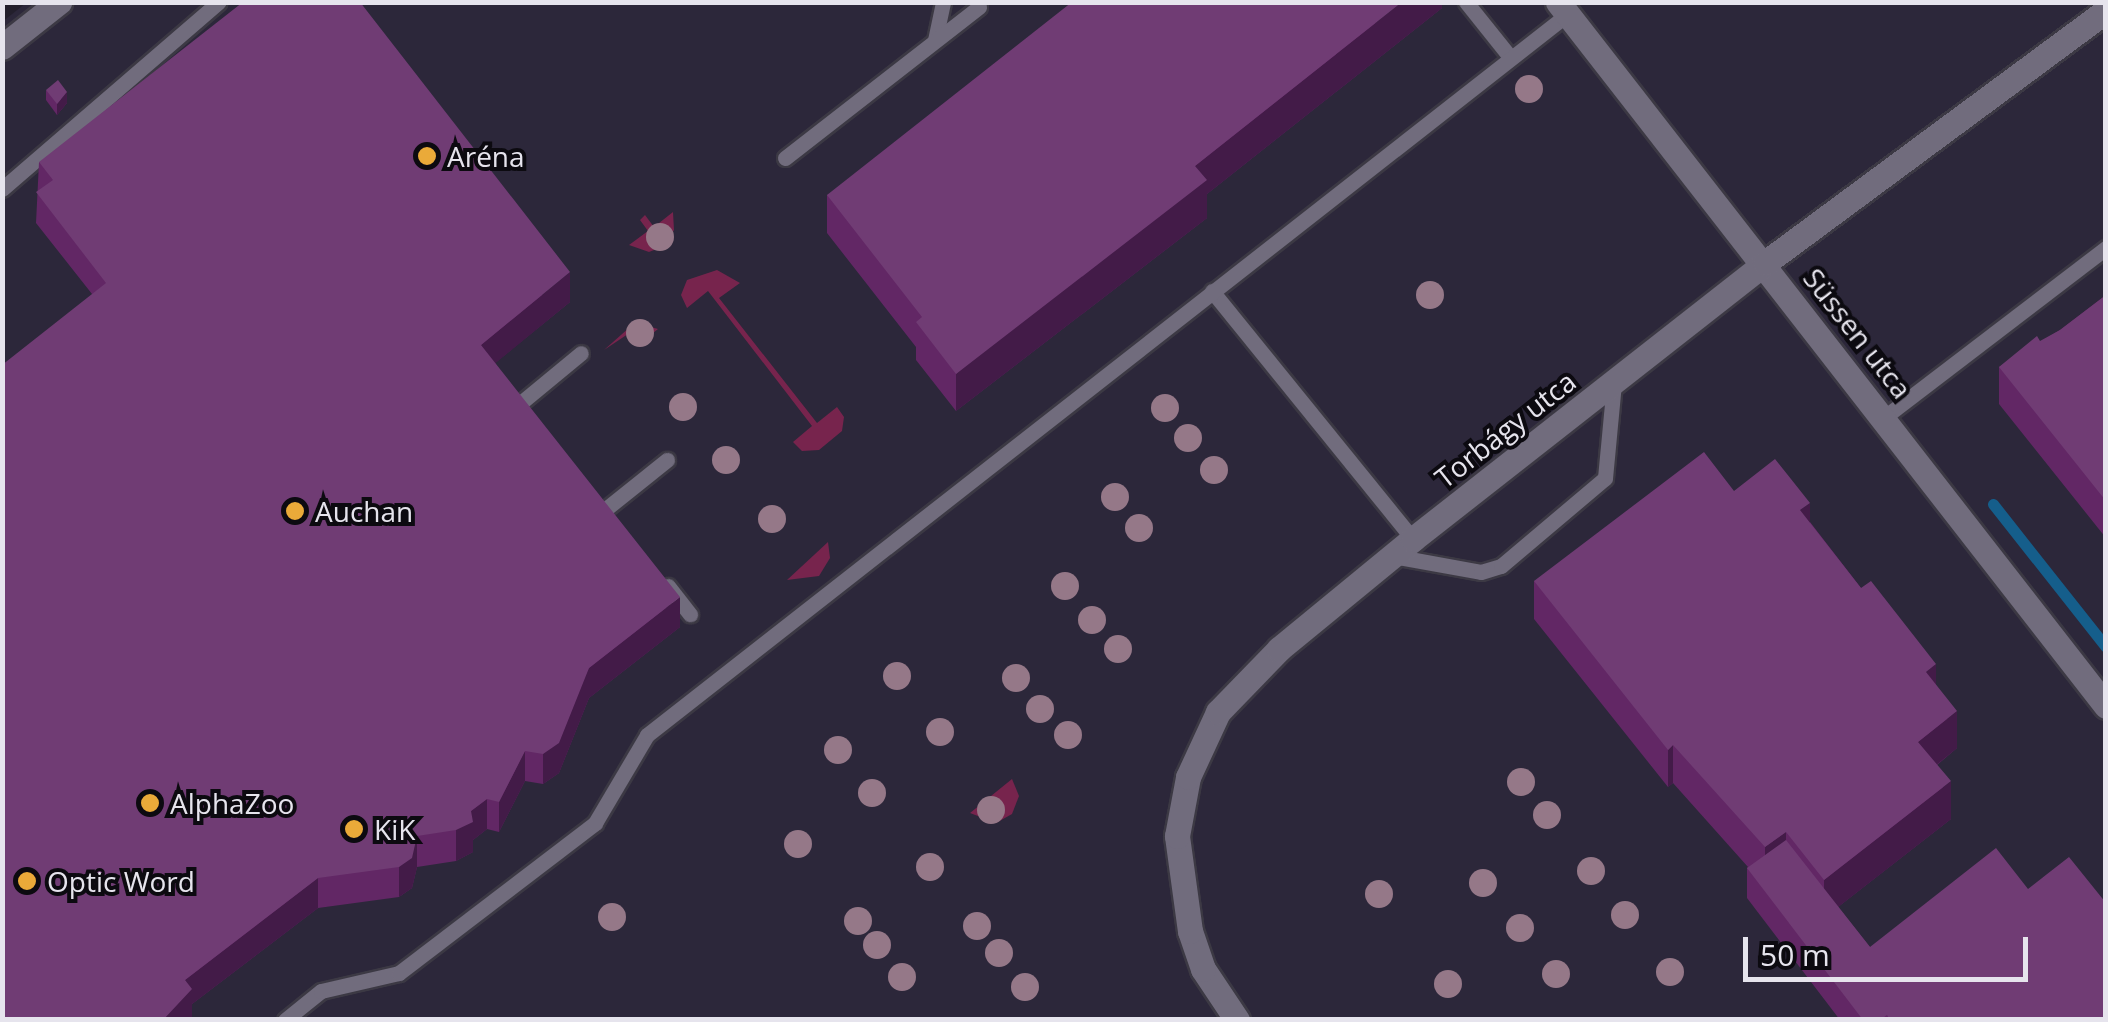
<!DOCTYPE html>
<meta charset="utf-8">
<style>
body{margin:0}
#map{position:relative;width:2108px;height:1022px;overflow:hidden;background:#231f2c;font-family:"Open Sans",sans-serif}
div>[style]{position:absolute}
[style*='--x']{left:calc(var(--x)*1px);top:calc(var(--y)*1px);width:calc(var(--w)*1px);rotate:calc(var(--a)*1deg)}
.built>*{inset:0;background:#2c273a}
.green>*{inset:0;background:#77244d}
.stream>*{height:11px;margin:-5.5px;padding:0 5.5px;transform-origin:5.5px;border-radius:5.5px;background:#155e8b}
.roads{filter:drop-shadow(2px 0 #3c3944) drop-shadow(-2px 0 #3c3944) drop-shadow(0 2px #3c3944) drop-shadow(0 -2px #3c3944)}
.service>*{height:15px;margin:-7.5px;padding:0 7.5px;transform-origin:7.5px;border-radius:7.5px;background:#716c7d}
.minor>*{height:25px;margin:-12.5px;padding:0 12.5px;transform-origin:12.5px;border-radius:12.5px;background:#716c7d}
.trees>*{width:28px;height:28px;margin:-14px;border-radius:50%;background:#957888}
.wall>*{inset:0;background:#622765}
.shaded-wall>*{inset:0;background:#431b48}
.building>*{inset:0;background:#703c74}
.dots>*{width:28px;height:28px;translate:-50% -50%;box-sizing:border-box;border:5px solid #0c0a10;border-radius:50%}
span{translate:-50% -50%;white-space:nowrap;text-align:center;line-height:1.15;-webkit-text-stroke:8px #0c0a10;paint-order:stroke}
.poi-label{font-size:28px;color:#e6e4ed}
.left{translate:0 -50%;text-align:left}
.street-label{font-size:28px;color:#e6e4ed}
.frame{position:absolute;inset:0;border:5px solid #e6e4ed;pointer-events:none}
.scale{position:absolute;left:1743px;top:937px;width:285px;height:45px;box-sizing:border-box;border:5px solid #e6e4ed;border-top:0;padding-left:12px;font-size:30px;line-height:35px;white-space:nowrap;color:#e6e4ed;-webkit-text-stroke:8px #0c0a10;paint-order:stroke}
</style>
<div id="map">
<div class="built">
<i style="clip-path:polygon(26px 3px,2105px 3px,2105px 1019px,3px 1020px,2px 22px)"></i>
</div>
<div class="green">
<i style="clip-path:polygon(673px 212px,674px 230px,664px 246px,649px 252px,629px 245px,648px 231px,640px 220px,645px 215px,654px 227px)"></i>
<i style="clip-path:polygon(717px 270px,740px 283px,719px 298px,817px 423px,837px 407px,844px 417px,842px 431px,819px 450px,802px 451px,793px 442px,812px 426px,708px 291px,687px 308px,681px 295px,687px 280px)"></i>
<i style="clip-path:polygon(644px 325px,658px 329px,637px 346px,628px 334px,604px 350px,630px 327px)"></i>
<i style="clip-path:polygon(828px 542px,830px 558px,819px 576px,787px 580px)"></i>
<i style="clip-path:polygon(1012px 779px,1019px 796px,1012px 814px,996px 823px,970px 813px)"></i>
</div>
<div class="stream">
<i style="--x:1993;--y:504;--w:182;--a:51.7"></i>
</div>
<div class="roads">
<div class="service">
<i style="--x:1466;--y:2;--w:70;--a:51.3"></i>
<i style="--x:935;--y:40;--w:39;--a:-78"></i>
<i style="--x:785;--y:158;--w:246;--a:-37.9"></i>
<i style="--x:2;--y:189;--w:286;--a:-40.8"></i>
<i style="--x:1212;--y:291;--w:319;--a:51"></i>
<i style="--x:523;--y:401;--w:75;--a:-39.6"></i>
<i style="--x:1886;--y:416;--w:277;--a:-37.4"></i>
<i style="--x:607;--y:508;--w:77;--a:-38.7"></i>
<i style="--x:1393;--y:556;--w:89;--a:10.3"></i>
<i style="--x:1481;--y:572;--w:21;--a:-17"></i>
<i style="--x:1501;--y:566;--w:136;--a:-40.2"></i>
<i style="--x:1605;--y:478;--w:96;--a:-84.6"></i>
<i style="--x:668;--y:586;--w:36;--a:52"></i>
<i style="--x:285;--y:1020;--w:46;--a:-38.9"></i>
<i style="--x:321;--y:991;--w:80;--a:-13"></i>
<i style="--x:399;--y:973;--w:247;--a:-37.4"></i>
<i style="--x:595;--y:823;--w:102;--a:-59.4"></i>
<i style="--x:647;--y:735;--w:1170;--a:-38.06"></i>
</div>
<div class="minor">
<i style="--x:1558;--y:2;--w:892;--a:52.1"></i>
<i style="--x:2;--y:47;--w:73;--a:-38.3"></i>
<i style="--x:1237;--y:1020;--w:61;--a:-123.7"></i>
<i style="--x:1203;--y:969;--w:40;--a:-108.9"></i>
<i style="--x:1190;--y:931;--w:96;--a:-97.8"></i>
<i style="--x:1177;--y:836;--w:60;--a:-79.4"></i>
<i style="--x:1188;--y:777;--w:72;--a:-65.2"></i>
<i style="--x:1218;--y:712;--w:88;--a:-45.9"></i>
<i style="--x:1279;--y:649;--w:173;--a:-39.4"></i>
<i style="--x:1413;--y:539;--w:447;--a:-38.1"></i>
<i style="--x:1765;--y:263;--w:424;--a:-36.5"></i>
</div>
</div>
<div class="trees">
<i style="left:1529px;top:89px"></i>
<i style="left:660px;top:237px"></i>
<i style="left:1430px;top:295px"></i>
<i style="left:640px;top:333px"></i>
<i style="left:683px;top:407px"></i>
<i style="left:1165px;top:408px"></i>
<i style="left:1188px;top:438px"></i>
<i style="left:726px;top:460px"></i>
<i style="left:1214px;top:470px"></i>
<i style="left:1115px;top:497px"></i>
<i style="left:772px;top:519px"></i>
<i style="left:1139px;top:528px"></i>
<i style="left:1065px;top:586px"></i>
<i style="left:1092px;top:620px"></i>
<i style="left:1118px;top:649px"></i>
<i style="left:897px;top:676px"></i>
<i style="left:1016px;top:678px"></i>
<i style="left:1040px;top:709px"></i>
<i style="left:940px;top:732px"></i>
<i style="left:1068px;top:735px"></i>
<i style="left:838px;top:750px"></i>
<i style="left:1521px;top:782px"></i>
<i style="left:872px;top:793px"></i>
<i style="left:991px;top:810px"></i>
<i style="left:1547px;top:815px"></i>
<i style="left:798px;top:844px"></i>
<i style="left:930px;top:867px"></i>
<i style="left:1591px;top:871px"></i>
<i style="left:1483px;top:883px"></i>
<i style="left:1379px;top:894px"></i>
<i style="left:1625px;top:915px"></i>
<i style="left:612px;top:917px"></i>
<i style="left:858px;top:921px"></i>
<i style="left:977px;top:926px"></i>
<i style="left:1520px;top:928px"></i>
<i style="left:877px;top:945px"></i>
<i style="left:999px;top:953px"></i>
<i style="left:1670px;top:972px"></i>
<i style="left:1556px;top:974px"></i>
<i style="left:902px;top:977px"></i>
<i style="left:1448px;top:984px"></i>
<i style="left:1025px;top:987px"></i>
</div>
<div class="wall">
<i style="clip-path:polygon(1442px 2px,1442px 8px,1207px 194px,1207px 218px,956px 411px,916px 360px,916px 347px,827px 233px,827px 195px)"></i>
<i style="clip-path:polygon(46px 90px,67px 103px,57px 115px,46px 100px)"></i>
<i style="clip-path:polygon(39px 162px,570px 302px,495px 363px,680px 627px,589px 698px,559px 773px,543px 784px,525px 781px,499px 832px,487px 829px,473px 840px,473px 852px,456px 861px,417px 867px,412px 888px,399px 897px,318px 908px,192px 1004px,192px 1020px,2px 1020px,92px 294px,36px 223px)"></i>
<i style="clip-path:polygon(2106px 295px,2106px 538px,1999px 404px,1999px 367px,2060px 330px)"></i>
<i style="clip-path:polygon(1734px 491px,1810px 522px,1936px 685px,1957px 748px,1937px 765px,1951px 819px,1838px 907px,1870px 947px,2106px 1020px,1840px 1020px,1747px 898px,1747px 868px,1748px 867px,1673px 783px,1668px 787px,1534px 619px,1534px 581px)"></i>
</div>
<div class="shaded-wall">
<i style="clip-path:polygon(1402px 2px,1442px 2px,1442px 8px,1207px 194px,1207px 218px,956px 411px,956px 374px,1195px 166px)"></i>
<i style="clip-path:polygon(67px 92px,67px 103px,57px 115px,57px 104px)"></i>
<i style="clip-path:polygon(570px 272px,570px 302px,481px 375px,481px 345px)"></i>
<i style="clip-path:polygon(1810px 503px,1810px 541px,1800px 510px)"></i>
<i style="clip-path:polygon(680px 597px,680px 627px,589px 698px,559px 773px,543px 784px,543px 754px,589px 668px)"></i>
<i style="clip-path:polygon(1936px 664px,1936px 701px,1926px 672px)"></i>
<i style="clip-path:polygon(1957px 711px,1957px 748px,1918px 780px,1918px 742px)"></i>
<i style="clip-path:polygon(1673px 745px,1673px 783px,1668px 787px,1668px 750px)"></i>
<i style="clip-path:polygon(525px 751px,525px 781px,499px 832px,499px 802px)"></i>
<i style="clip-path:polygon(1951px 781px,1951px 819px,1824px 918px,1824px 880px)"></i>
<i style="clip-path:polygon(487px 799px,487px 829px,473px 840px,473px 852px,456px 861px,456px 830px,471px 811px)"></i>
<i style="clip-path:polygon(1786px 832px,1786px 870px,1765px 885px,1765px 847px)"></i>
<i style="clip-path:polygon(417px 836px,417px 867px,412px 888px,399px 897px,399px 867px)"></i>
<i style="clip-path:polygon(318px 878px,318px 908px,192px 1004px,192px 1020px,163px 1020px,185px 980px)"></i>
</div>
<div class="building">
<i style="clip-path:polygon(243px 2px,360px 2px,570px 272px,481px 345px,680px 597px,589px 668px,559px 743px,543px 754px,525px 751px,499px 802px,487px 799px,471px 811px,473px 822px,456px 830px,417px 836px,412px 858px,399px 867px,318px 878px,185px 980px,192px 989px,163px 1020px,2px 1020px,2px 365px,106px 283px,36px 192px,53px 180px,39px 162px)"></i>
<i style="clip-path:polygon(1072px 2px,1402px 2px,1195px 166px,1207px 180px,956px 374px,916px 322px,922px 317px,827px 195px)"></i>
<i style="clip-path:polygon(58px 80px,67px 92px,57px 104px,46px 90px)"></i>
<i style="clip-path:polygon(2106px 295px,2106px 501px,1999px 367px,2037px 336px,2040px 341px,2060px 330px)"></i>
<i style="clip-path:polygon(1704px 452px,1734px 491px,1775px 459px,1810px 503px,1800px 510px,1861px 588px,1871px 581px,1936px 664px,1926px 672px,1957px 711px,1918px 742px,1951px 781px,1824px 880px,1786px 832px,1765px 847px,1673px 745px,1668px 750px,1534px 581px)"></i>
<i style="clip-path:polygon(1786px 840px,1870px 947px,1996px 848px,2028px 889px,2069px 857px,2106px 903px,2106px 1020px,1890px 1020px,1887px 1015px,1880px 1020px,1863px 1020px,1747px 868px)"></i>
</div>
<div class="dots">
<i style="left:427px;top:156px;background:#eaaa39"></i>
<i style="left:295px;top:511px;background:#eaaa39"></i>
<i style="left:150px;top:803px;background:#eaaa39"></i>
<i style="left:354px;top:829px;background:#eaaa39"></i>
<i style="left:27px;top:881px;background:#eaaa39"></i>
</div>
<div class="poi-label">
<span class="left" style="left:447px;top:156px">Aréna</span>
<span class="left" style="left:315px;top:511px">Auchan</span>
<span class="left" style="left:170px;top:803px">AlphaZoo</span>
<span class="left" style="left:374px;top:829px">KiK</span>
<span class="left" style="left:47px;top:881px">Optic Word</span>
</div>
<div class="street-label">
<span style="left:1858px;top:333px;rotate:52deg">Süssen utca</span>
<span style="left:1505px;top:429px;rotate:-38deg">Torbágy utca</span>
</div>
<div class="frame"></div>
<div class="scale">50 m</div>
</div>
